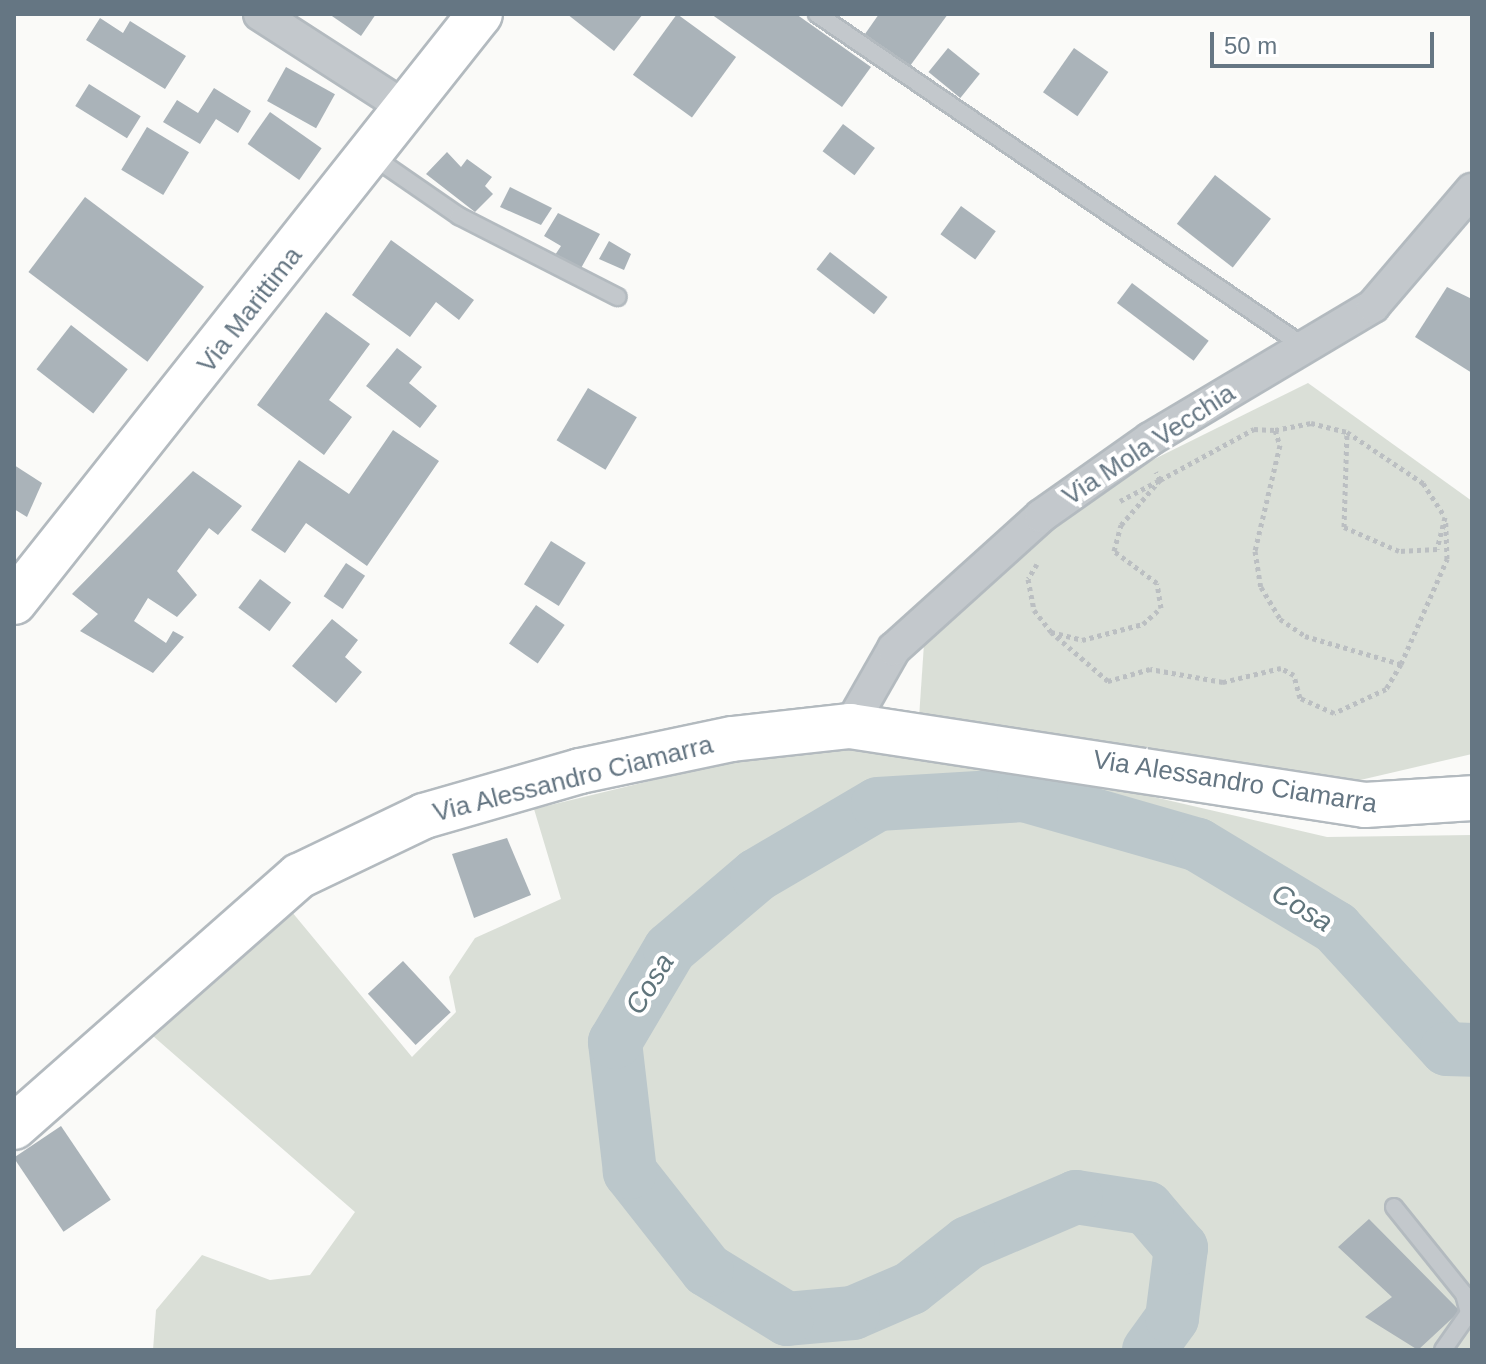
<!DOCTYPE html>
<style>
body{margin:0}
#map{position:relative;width:1486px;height:1364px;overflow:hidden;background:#fafaf8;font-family:Arial,sans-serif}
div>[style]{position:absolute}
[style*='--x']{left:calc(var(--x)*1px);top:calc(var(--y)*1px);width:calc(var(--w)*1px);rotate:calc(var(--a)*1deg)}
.green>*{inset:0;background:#dadfd7}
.river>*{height:54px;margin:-27px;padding:0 27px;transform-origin:27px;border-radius:27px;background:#bbc7cb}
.building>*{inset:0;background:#aab3b9;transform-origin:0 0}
.path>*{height:5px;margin-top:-2.5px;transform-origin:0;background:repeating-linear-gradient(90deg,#bbbfc2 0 4px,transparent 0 8px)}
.roads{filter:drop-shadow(2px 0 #b3babf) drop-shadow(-2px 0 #b3babf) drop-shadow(0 2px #b3babf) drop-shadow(0 -2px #b3babf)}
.lane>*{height:16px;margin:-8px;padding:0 8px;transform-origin:8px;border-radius:8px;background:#c3c8cc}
.street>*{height:32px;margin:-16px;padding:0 16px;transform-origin:16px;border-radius:16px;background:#c3c8cc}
.secondary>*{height:44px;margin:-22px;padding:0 22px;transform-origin:22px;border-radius:22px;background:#fff}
span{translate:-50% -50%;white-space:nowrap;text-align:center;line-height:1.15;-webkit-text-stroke:8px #fff;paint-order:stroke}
.street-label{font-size:26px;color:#657683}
.water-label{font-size:28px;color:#60757c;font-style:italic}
.frame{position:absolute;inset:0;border:16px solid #657683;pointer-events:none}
.scale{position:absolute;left:1210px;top:32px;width:224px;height:36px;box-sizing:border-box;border:4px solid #657683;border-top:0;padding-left:10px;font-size:24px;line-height:28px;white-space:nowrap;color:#657683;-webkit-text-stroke:6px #fff;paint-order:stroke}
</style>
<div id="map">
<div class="green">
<i style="clip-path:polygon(1308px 383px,1472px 501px,1472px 754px,1356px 781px,919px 718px,925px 629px,1104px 484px)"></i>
<i style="clip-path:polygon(819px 740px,1006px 763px,1327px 837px,1472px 835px,1472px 1350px,153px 1350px,156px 1310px,202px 1255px,270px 1280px,310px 1275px,355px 1212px,153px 1036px,287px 906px,412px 1057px,456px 1012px,449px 977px,475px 938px,561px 899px,534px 809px)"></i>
</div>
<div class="river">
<i style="--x:1149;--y:1350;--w:39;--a:-54"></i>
<i style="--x:1172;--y:1318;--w:71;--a:-82.7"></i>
<i style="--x:1181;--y:1248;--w:52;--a:-130.4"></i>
<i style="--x:1147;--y:1208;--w:72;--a:-171.2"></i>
<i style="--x:1076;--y:1197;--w:117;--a:156.9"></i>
<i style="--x:968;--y:1243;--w:73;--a:141.7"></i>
<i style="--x:911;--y:1288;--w:63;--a:156.7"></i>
<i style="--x:853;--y:1313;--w:66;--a:174.8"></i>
<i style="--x:787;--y:1319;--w:94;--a:-148.5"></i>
<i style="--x:707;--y:1270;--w:125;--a:-128.2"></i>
<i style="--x:630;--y:1172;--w:131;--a:-96.6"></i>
<i style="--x:615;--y:1042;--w:108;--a:-59.4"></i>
<i style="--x:670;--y:949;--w:114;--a:-40.4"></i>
<i style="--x:757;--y:875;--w:140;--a:-30.4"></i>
<i style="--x:878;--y:804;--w:146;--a:-3.5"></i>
<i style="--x:1024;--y:795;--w:181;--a:16"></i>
<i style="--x:1198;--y:845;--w:161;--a:31"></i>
<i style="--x:1336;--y:928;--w:164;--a:47.5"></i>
<i style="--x:1447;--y:1049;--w:25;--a:2"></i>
</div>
<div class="building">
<i style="clip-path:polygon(329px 14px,376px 14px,361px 36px)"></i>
<i style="clip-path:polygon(567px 14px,643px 14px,614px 51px)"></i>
<i style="left:677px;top:14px;width:73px;height:75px;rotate:36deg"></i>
<i style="clip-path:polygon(711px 14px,796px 14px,871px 67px,842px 107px)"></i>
<i style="clip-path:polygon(879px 14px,948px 14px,910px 66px,865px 34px)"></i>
<i style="clip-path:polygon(100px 18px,123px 33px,130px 21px,186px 56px,165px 89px,86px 40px)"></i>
<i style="left:948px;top:48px;width:41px;height:31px;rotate:39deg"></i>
<i style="left:1074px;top:48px;width:42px;height:54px;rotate:35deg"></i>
<i style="left:286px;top:67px;width:56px;height:39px;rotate:29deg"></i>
<i style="left:89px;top:84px;width:61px;height:26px;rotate:32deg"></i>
<i style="clip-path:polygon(214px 88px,251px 111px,238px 133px,216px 119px,200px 144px,163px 122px,177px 100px,198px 113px)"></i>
<i style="left:270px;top:112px;width:63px;height:39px;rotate:35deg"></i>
<i style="left:843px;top:124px;width:40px;height:34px;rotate:37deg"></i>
<i style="left:147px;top:127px;width:49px;height:50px;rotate:31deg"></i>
<i style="clip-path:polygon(447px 152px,461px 167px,467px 159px,492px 177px,485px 186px,493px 194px,475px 212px,426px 174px)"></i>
<i style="left:1215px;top:175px;width:71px;height:62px;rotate:38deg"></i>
<i style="clip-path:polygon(510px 187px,552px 208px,541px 225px,500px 207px)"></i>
<i style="left:85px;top:197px;width:149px;height:94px;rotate:37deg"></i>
<i style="left:961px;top:206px;width:43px;height:35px;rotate:36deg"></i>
<i style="clip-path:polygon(558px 213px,600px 234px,580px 270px,555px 255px,561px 246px,544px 236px)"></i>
<i style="clip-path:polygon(391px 240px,474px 300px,459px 320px,436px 302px,410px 337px,352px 295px)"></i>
<i style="clip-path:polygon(609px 241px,631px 254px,624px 270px,599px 259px)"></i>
<i style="left:830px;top:252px;width:73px;height:22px;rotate:38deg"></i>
<i style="left:1132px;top:283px;width:96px;height:25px;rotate:37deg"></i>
<i style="clip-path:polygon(1447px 287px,1472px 299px,1472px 373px,1415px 337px)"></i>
<i style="clip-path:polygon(326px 312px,370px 344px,329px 400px,352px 417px,324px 455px,257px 405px)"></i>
<i style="left:71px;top:325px;width:72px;height:56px;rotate:38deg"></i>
<i style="clip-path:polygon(397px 348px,422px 367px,409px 383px,437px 406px,420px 428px,366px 386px)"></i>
<i style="left:588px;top:388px;width:57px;height:61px;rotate:31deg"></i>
<i style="clip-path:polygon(393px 430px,439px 461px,367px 566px,306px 523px,285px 553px,251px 530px,299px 460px,349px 494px)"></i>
<i style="clip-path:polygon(14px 465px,42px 483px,27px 517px,14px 509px)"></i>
<i style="clip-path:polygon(193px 471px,242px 506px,218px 535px,209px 528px,177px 571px,197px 595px,177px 617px,148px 598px,134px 621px,166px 643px,173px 631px,184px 637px,153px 673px,80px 631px,98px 614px,72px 594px)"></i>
<i style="left:551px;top:541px;width:41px;height:51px;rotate:32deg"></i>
<i style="left:346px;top:563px;width:23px;height:40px;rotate:34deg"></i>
<i style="left:260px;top:579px;width:39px;height:36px;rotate:37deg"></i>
<i style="left:536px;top:605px;width:35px;height:47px;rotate:35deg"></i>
<i style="clip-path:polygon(332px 619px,358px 640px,345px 657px,362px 672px,336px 703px,292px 666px)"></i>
<i style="clip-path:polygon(507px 838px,531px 895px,474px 918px,452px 854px)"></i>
<i style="left:403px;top:961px;width:70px;height:48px;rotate:47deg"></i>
<i style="left:61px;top:1126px;width:89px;height:57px;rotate:56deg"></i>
<i style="clip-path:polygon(1369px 1219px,1460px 1311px,1418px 1350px,1365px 1317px,1392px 1297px,1338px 1247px)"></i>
</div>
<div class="path">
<i style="--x:1275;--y:430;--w:37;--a:-11"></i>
<i style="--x:1311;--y:423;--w:37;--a:14"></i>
<i style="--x:1347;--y:432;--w:92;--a:33.9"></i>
<i style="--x:1423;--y:483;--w:40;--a:57.1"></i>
<i style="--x:1445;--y:517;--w:33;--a:104"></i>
<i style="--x:1437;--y:549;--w:38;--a:177"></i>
<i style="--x:1399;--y:551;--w:60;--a:-156.4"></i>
<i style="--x:1344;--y:527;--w:95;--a:-88.2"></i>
<i style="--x:1120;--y:501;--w:45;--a:-27.7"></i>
<i style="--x:1160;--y:480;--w:9;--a:-117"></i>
<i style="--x:1037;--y:564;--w:17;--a:121"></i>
<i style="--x:1028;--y:579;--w:32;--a:79"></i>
<i style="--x:1034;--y:610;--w:28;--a:52"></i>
<i style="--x:1051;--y:632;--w:32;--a:14"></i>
<i style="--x:1082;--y:640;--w:63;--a:-14.7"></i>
<i style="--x:1143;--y:624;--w:24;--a:-42"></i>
<i style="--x:1161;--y:608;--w:25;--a:-99"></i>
<i style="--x:1157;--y:583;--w:54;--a:-143.3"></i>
<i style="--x:1114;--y:551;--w:27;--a:-75"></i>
<i style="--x:1121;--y:525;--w:60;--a:-49.1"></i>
<i style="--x:1160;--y:480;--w:107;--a:-28.5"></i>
<i style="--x:1254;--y:429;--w:21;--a:3"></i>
<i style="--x:1275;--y:430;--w:16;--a:72"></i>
<i style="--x:1280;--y:445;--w:109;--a:103.3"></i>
<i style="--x:1255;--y:551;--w:36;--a:81"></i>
<i style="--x:1261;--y:587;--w:37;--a:59"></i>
<i style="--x:1280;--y:619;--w:30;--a:34"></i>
<i style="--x:1305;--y:636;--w:100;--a:16.3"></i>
<i style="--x:1401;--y:664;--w:29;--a:121"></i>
<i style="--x:1386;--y:689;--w:57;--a:155.2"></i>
<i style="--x:1334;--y:713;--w:37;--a:-156"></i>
<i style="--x:1300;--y:698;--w:24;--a:-105"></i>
<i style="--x:1294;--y:675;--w:15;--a:-152"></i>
<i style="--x:1281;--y:668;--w:60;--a:166.4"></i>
<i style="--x:1223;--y:682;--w:74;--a:-169.9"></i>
<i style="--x:1150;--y:669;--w:44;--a:164.1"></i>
<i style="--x:1108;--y:681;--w:75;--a:-139.3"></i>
<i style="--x:1401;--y:664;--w:115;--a:-66.3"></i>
<i style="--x:1447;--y:559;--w:37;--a:-92"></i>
</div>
<div class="roads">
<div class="lane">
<i style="--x:817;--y:14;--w:591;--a:34.31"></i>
<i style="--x:372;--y:156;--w:106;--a:34.6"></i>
<i style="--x:459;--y:216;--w:178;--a:27.1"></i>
<i style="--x:1394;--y:1207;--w:112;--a:51.2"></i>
<i style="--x:1464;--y:1294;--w:20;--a:75"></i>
<i style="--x:1469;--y:1313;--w:45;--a:125.1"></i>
</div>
<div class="street">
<i style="--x:260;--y:14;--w:177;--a:32.8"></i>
<i style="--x:850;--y:726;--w:89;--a:-60.3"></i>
<i style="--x:894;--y:649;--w:198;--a:-42.1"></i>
<i style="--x:1041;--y:516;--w:133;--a:-35.2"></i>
<i style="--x:1150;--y:439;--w:260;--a:-30.8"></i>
<i style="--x:1373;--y:306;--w:153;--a:-49.5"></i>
</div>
<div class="secondary">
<i style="--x:14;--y:602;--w:750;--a:-51.6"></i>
<i style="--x:14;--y:1127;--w:380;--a:-41.4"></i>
<i style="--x:299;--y:876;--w:139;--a:-25.6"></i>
<i style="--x:424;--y:816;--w:162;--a:-16.1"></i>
<i style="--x:580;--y:771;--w:155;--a:-11.9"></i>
<i style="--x:732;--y:739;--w:119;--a:-6.3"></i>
<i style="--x:850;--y:726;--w:521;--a:8.72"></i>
<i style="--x:1365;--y:805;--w:107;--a:-3.7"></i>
</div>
</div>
<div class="street-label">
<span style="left:250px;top:310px;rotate:-52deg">Via Marittima</span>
<span style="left:1149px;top:445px;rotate:-33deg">Via Mola Vecchia</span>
<span style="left:573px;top:779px;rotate:-14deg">Via Alessandro Ciamarra</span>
<span style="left:1235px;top:782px;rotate:9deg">Via Alessandro Ciamarra</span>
</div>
<div class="water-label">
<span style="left:1302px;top:908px;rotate:32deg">Cosa</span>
<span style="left:650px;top:984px;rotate:-58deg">Cosa</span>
</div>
<div class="frame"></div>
<div class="scale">50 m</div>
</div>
